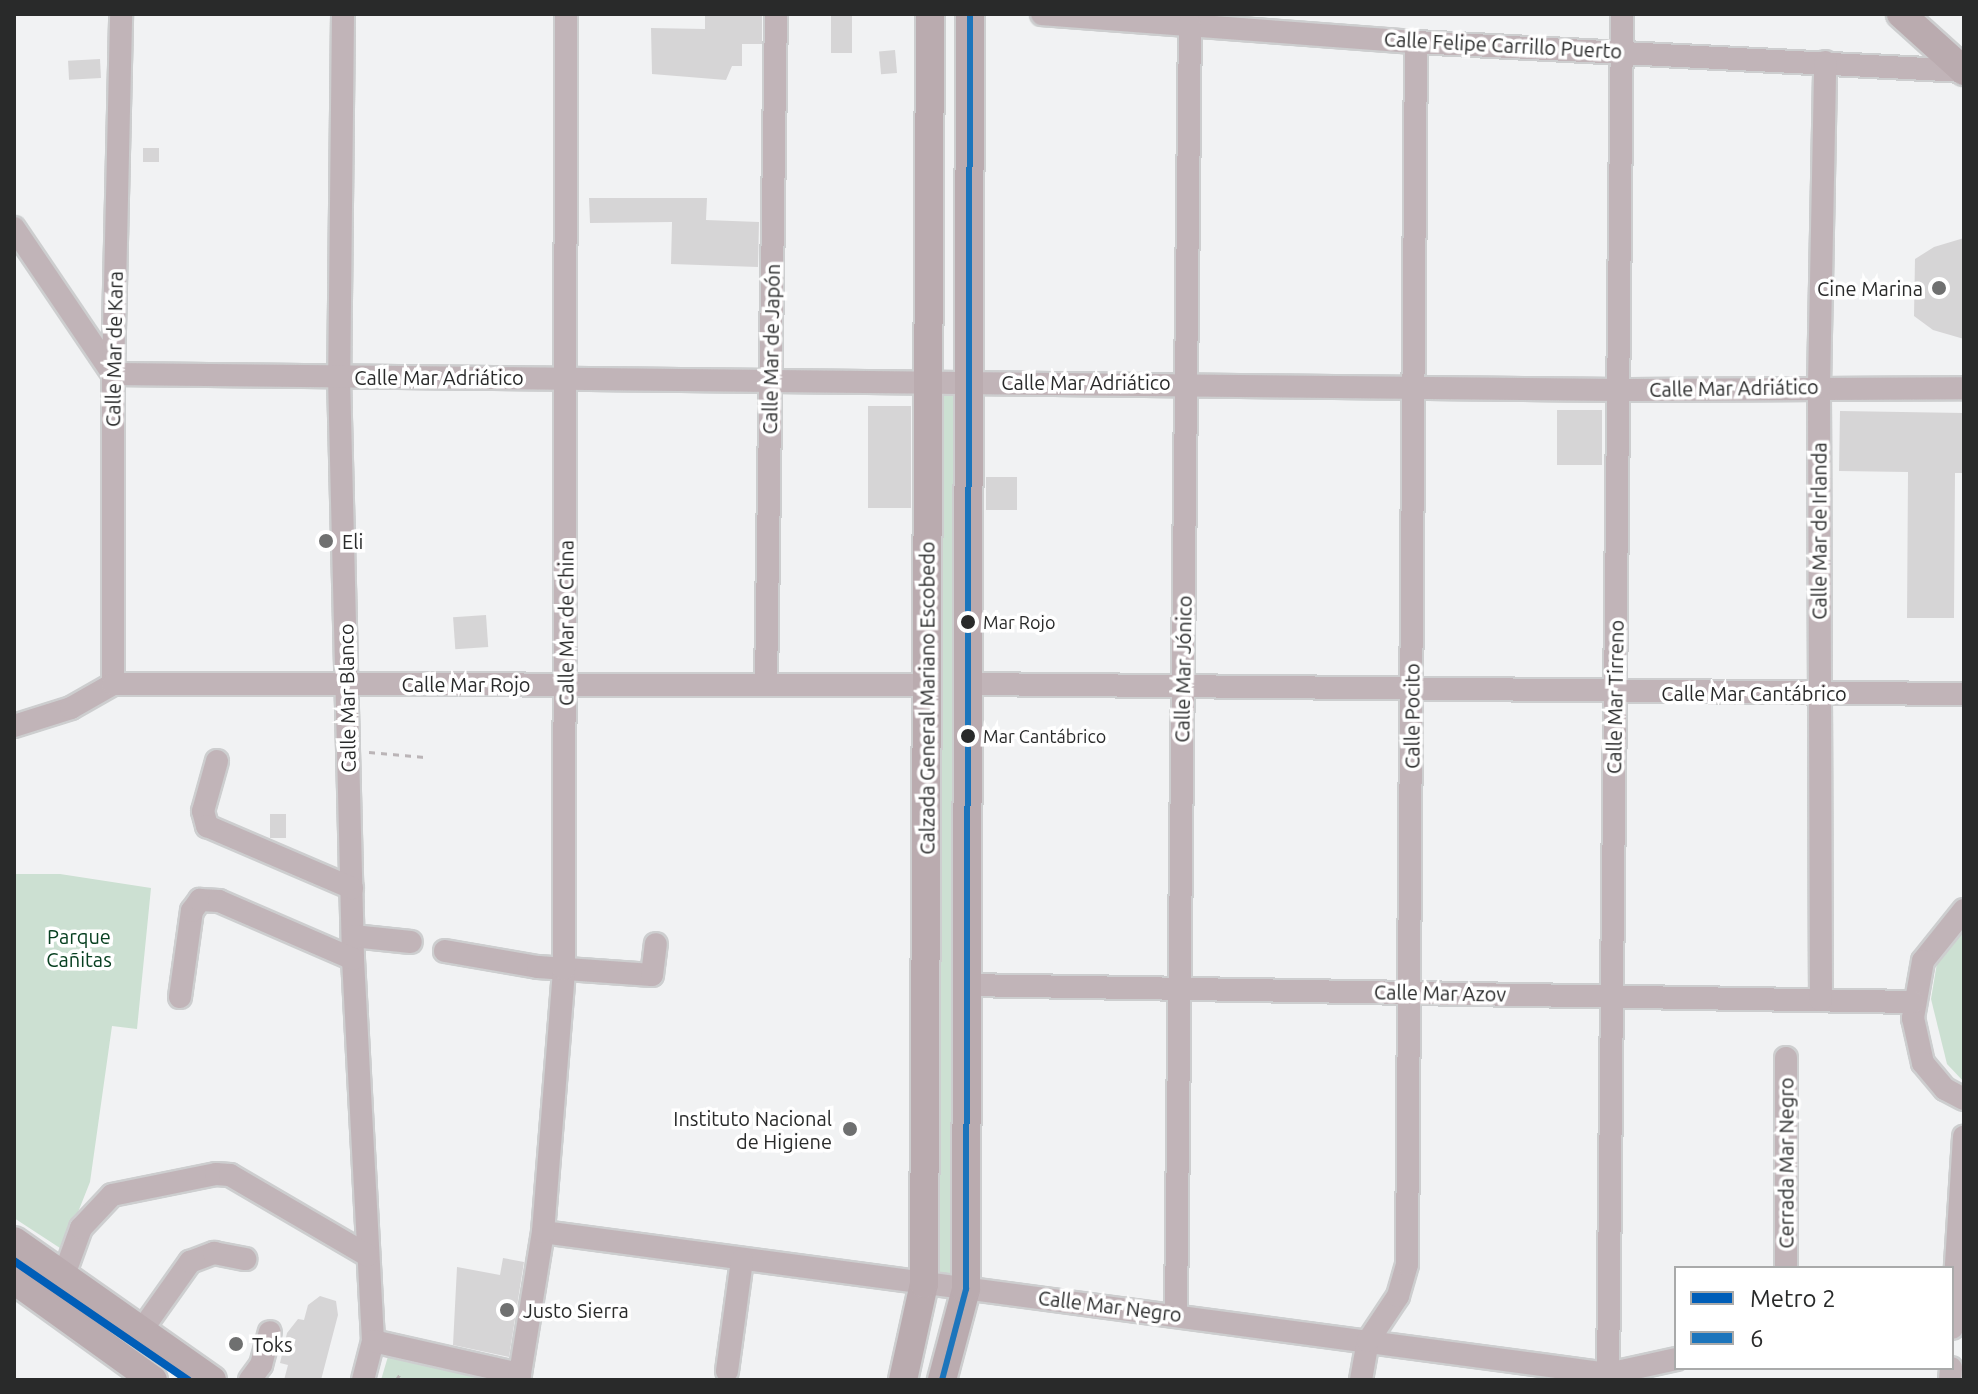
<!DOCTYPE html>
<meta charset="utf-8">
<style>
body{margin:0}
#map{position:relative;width:1978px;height:1394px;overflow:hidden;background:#f1f2f3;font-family:Ubuntu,sans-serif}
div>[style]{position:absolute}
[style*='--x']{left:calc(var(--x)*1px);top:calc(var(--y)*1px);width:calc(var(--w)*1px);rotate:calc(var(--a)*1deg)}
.green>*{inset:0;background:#cce0d2;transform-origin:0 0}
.building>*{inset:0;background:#d6d5d6;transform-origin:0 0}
.path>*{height:3px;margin-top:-1.5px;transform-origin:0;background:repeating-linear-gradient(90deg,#bbb5b7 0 6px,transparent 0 12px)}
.roads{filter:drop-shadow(2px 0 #cdcecf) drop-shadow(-2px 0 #cdcecf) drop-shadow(0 2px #cdcecf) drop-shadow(0 -2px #cdcecf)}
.minor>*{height:22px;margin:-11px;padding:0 11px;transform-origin:11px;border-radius:11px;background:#c1b4b8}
.major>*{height:28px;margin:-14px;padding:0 14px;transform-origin:14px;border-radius:14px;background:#baabaf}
.bus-1>*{height:6px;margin:-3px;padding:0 3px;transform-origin:3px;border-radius:3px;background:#1c75bc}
.metro-1>*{height:8px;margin:-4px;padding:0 4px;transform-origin:4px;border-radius:4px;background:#005eb8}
.dots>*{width:22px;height:22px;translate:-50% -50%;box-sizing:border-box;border:4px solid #fff;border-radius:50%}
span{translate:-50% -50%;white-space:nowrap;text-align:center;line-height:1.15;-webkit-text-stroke:7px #fff;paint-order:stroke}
.bus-label{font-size:18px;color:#292a2a}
.left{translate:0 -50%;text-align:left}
.street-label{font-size:20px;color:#292a2a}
.poi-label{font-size:20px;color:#292a2a}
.right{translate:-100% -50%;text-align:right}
.park-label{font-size:20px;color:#084021}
.frame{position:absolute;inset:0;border:16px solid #292a2a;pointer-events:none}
.legend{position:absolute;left:1674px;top:1266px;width:280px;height:104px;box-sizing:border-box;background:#fff;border:2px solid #a9aaaa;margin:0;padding:10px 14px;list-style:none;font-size:24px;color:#292a2a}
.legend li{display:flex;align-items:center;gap:16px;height:40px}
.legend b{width:40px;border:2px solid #a9aaaa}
</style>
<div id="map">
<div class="green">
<i style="left:963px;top:389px;width:884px;height:28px;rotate:90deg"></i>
<i style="clip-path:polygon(14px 874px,60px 874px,151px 888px,137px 1029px,112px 1026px,90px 1182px,63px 1250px,14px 1218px)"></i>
<i style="clip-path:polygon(1964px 924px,1964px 1082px,1947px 1064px,1931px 999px,1937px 963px)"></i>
<i style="clip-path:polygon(389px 1353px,504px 1380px,381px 1380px)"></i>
</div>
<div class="building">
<i style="clip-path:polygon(705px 14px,762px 14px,762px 44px,742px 44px,742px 66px,732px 66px,726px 80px,652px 74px,651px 28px,705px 29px)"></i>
<i style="left:831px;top:14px;width:21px;height:39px"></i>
<i style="left:895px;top:50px;width:23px;height:16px;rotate:85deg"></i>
<i style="left:100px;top:59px;width:19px;height:32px;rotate:87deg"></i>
<i style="left:143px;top:148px;width:16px;height:14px"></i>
<i style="clip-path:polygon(589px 198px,707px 198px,706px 220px,759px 222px,758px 267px,671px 264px,672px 222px,590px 223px)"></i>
<i style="clip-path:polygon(1964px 238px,1964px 339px,1933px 330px,1914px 316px,1915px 259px,1934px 247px)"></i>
<i style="left:868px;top:406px;width:43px;height:102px"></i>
<i style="left:1557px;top:410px;width:45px;height:55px"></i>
<i style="clip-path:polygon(1840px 411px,1964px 413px,1964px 473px,1955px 473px,1954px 618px,1907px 618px,1908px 472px,1839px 471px)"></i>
<i style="left:986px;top:477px;width:31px;height:33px"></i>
<i style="left:486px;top:615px;width:32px;height:33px;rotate:86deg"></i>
<i style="left:270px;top:814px;width:16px;height:24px"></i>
<i style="clip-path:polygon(503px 1258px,524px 1262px,509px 1357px,453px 1345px,457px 1267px,500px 1275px)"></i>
<i style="clip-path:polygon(320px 1296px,336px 1301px,338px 1315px,321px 1380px,284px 1380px,288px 1365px,280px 1363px,287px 1333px,298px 1319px,304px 1320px,308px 1305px)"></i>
</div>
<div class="path">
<i style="--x:369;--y:752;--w:56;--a:5.1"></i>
<i style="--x:396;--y:1380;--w:12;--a:-55"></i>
</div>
<div class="roads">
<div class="minor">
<i style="--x:343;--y:14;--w:362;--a:90.6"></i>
<i style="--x:339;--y:376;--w:583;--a:88.62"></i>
<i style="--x:353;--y:959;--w:383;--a:87"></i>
<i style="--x:373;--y:1341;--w:40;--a:104.4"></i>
<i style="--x:1042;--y:14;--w:375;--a:4.3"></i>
<i style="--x:1416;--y:42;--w:549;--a:3.03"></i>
<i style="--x:14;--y:228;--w:176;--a:55.9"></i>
<i style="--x:113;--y:374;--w:1505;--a:0.61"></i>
<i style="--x:1618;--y:390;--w:346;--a:-0.3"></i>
<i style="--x:113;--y:684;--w:310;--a:-90"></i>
<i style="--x:113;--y:374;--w:360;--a:-88.7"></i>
<i style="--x:968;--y:684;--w:996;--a:0.58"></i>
<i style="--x:766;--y:685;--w:671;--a:-89.15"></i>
<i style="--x:14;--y:726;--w:60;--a:-17.5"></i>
<i style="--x:71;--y:708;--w:48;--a:-29.7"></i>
<i style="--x:113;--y:684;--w:814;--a:0.07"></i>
<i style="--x:217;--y:761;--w:52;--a:105.6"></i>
<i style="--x:203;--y:811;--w:16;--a:75"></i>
<i style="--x:207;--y:826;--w:158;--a:23.2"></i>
<i style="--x:1964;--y:910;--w:65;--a:128.8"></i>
<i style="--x:1923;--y:961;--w:58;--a:100"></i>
<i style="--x:1913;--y:1018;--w:46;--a:77.5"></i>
<i style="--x:1923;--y:1063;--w:34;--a:50"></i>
<i style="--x:1945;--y:1089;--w:21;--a:28"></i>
<i style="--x:353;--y:936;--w:58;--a:5.9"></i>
<i style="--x:445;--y:951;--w:94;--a:9.8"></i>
<i style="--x:538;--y:967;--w:114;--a:4"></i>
<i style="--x:652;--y:975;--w:31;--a:-83"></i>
<i style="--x:967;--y:985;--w:946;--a:1.03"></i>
<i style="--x:180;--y:997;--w:87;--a:-82.1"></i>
<i style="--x:192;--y:911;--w:14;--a:-54"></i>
<i style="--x:200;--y:900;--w:19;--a:3"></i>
<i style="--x:219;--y:901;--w:146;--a:23.4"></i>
<i style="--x:1821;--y:1000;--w:613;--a:-90.19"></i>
<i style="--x:1819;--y:387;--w:325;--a:-88.9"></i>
<i style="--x:1786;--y:1058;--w:210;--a:90"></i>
<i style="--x:543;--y:1232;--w:1074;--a:7.59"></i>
<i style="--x:1608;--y:1374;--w:70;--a:-12.4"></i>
<i style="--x:64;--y:1275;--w:50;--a:-70.1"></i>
<i style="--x:81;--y:1228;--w:45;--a:-46.8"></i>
<i style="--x:112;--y:1195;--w:106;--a:-11.4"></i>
<i style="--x:216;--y:1174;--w:14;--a:4"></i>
<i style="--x:230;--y:1175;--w:159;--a:30.3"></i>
<i style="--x:1176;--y:1313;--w:1288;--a:-89.38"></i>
<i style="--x:1952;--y:1328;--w:192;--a:-86.4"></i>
<i style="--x:141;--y:1331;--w:85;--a:-54.6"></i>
<i style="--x:190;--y:1262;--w:26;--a:-21"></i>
<i style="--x:214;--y:1253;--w:32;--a:11"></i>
<i style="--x:373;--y:1341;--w:151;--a:12.7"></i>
<i style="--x:727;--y:1371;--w:112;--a:-82.3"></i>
<i style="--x:250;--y:1380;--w:19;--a:-54"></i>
<i style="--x:261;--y:1365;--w:34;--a:-75"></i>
<i style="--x:519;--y:1380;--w:150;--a:-80.8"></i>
<i style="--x:543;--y:1232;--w:264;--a:-85.4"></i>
<i style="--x:564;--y:969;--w:955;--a:-89.88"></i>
<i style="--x:1361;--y:1380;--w:40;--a:-80"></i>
<i style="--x:1368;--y:1341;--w:54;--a:-56.3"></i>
<i style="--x:1398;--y:1296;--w:33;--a:-74"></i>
<i style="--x:1407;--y:1264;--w:1222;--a:-89.58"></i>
<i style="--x:1608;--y:1380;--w:1366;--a:-89.41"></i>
<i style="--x:1950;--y:1380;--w:12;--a:-85"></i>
</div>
<div class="major">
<i style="--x:1901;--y:14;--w:85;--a:42.1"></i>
<i style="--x:14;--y:1241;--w:242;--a:35.1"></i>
<i style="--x:14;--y:1280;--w:171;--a:35.7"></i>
<i style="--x:903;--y:1380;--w:98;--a:-77.7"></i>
<i style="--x:924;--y:1284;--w:1270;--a:-89.73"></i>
<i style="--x:942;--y:1380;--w:94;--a:-75.2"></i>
<i style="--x:966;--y:1289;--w:1275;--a:-89.82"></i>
</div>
</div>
<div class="bus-1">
<i style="--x:942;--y:1380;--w:94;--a:-75.2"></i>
<i style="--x:966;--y:1289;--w:1275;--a:-89.82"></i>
</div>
<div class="metro-1">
<i style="--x:14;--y:1261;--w:211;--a:34.4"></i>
</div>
<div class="dots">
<i style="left:1939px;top:288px;background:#6f7070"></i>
<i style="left:326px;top:541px;background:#6f7070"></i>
<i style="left:968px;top:622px;background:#292a2a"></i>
<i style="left:968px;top:736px;background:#292a2a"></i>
<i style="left:850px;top:1129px;background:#6f7070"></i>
<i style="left:507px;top:1310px;background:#6f7070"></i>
<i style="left:236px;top:1344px;background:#6f7070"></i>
</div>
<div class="bus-label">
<span class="left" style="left:983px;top:622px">Mar Rojo</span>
<span class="left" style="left:983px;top:736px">Mar Cantábrico</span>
</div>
<div class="street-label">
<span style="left:1503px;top:45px;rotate:3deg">Calle Felipe Carrillo Puerto</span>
<span style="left:114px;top:349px;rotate:-89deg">Calle Mar de Kara</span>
<span style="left:771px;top:349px;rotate:-89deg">Calle Mar de Japón</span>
<span style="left:439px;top:377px">Calle Mar Adriático</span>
<span style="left:1086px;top:382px">Calle Mar Adriático</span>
<span style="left:1734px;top:388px;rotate:-1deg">Calle Mar Adriático</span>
<span style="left:1819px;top:531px;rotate:-90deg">Calle Mar de Irlanda</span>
<span style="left:566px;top:623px;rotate:-90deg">Calle Mar de China</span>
<span style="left:1183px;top:669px;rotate:-89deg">Calle Mar Jónico</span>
<span style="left:466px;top:684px">Calle Mar Rojo</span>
<span style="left:1754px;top:693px">Calle Mar Cantábrico</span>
<span style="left:1615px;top:697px;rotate:-89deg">Calle Mar Tirreno</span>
<span style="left:347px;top:698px;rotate:-91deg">Calle Mar Blanco</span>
<span style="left:927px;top:698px;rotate:-90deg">Calzada General Mariano Escobedo</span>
<span style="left:1412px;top:716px;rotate:-90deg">Calle Pocito</span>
<span style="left:1440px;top:993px;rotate:1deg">Calle Mar Azov</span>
<span style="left:1786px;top:1163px;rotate:-90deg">Cerrada Mar Negro</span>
<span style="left:1110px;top:1306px;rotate:7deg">Calle Mar Negro</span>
</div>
<div class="poi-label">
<span class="right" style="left:1923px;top:288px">Cine Marina</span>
<span class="left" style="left:342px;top:541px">Eli</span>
<span class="right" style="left:832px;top:1130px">Instituto Nacional<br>de Higiene</span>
<span class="left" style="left:523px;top:1310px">Justo Sierra</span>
<span class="left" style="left:252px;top:1344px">Toks</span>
</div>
<div class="park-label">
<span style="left:79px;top:948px">Parque<br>Cañitas</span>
</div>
<div class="frame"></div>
<ul class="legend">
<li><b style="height:10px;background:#005eb8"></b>Metro 2</li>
<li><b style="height:10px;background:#1c75bc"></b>6</li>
</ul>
</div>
